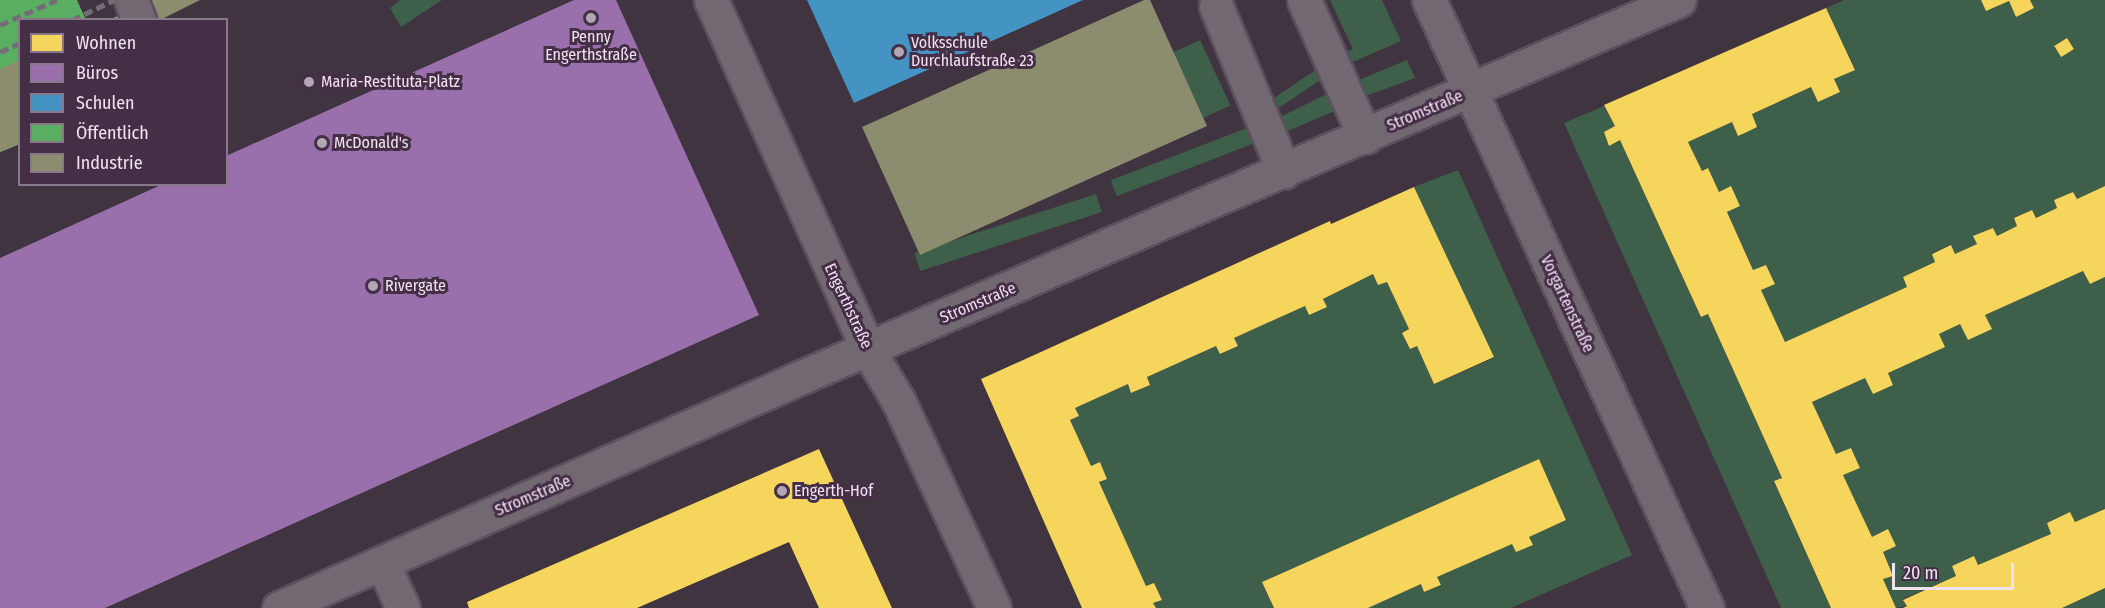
<!DOCTYPE html>
<meta charset="utf-8">
<style>
body{margin:0}
#map{position:relative;width:2105px;height:608px;overflow:hidden;background:#403441;font-family:"Fira Sans Condensed",sans-serif}
div>[style]{position:absolute}
[style*='--x']{left:calc(var(--x)*1px);top:calc(var(--y)*1px);width:calc(var(--w)*1px);rotate:calc(var(--a)*1deg)}
.green>*{inset:0;background:#3e5f49;transform-origin:0 0}
.homes>*{inset:0;background:#f6d55c;transform-origin:0 0}
.offices>*{inset:0;background:#9970ab}
.schools>*{inset:0;background:#4393c3}
.public>*{inset:0;background:#5aae61}
.industry>*{inset:0;background:#8c8c6e}
.roads{filter:drop-shadow(2px 0 #5b505c) drop-shadow(-2px 0 #5b505c) drop-shadow(0 2px #5b505c) drop-shadow(0 -2px #5b505c)}
.minor>*{height:33px;margin:-16.5px;padding:0 16.5px;transform-origin:16.5px;border-radius:16.5px;background:#716872}
.rail>*{height:4.5px;margin-top:-2.25px;transform-origin:0;background:repeating-linear-gradient(90deg,#766c76 0 9px,transparent 0 13.5px)}
.dots>*{width:16px;height:16px;translate:-50% -50%;box-sizing:border-box;border:3px solid #442f46;border-radius:50%}
span{translate:-50% -50%;white-space:nowrap;text-align:center;line-height:1.15;-webkit-text-stroke:6px #442f46;paint-order:stroke}
.poi-label{font-size:16px;color:#f1e3f1}
.left{translate:0 -50%;text-align:left}
.street-label{font-size:16px;color:#f1e3f1}
.legend{position:absolute;left:18px;top:18px;width:210px;height:168px;box-sizing:border-box;background:#442f46;border:2px solid #89778a;margin:0;padding:8px 10px;list-style:none;font-size:18px;color:#f1e3f1}
.legend li{display:flex;align-items:center;gap:12px;height:30px}
.legend b{width:30px;border:2px solid #89778a}
.scale{position:absolute;left:1892px;top:563px;width:122px;height:27px;box-sizing:border-box;border:3px solid #f1e3f1;border-top:0;padding-left:8px;font-size:18px;line-height:21px;white-space:nowrap;color:#f1e3f1;-webkit-text-stroke:4px #442f46;paint-order:stroke}
</style>
<div id="map">
<div class="green">
<i style="clip-path:polygon(400px 0,442px 0,401px 27px,390px 8px)"></i>
<i style="clip-path:polygon(1330px 0,1382px 0,1401px 41px,1346px 65px,1341px 54px,1353px 49px)"></i>
<i style="clip-path:polygon(1844px 0,1981px 0,1986px 11px,2009px 1px,2016px 16px,2034px 8px,2030px 0,2105px 0,2105px 186px,2077px 199px,2073px 192px,2054px 200px,2057px 208px,2036px 218px,2031px 210px,2014px 218px,2017px 226px,1997px 236px,1993px 228px,1974px 236px,1977px 244px,1955px 254px,1951px 245px,1932px 253px,1935px 262px,1903px 277px,1907px 287px,1785px 342px,1761px 290px,1775px 283px,1766px 265px,1753px 270px,1727px 212px,1740px 206px,1730px 187px,1719px 192px,1708px 168px,1702px 171px,1688px 142px,1732px 122px,1738px 135px,1749px 131px,1757px 127px,1752px 114px,1811px 87px,1818px 102px,1840px 92px,1834px 79px,1855px 69px,1826px 8px)"></i>
<i style="left:1200px;top:40px;width:72px;height:30px;rotate:65deg"></i>
<i style="clip-path:polygon(1407px 60px,1415px 78px,1360px 98px,1354px 82px)"></i>
<i style="left:1323px;top:65px;width:11px;height:66px;rotate:56deg"></i>
<i style="clip-path:polygon(1333px 91px,1342px 108px,1283px 133px,1276px 119px)"></i>
<i style="clip-path:polygon(1604px 106px,1615px 126px,1604px 132px,1609px 145px,1620px 140px,1701px 317px,1708px 314px,1782px 478px,1774px 482px,1831px 608px,1781px 608px,1564px 123px)"></i>
<i style="left:1247px;top:128px;width:17px;height:146px;rotate:69deg"></i>
<i style="clip-path:polygon(1458px 170px,1632px 555px,1511px 608px,1368px 608px,1421px 584px,1424px 592px,1441px 586px,1437px 577px,1566px 520px,1539px 459px,1262px 582px,1274px 608px,1156px 608px,1153px 603px,1162px 599px,1154px 583px,1146px 586px,1099px 482px,1107px 478px,1100px 462px,1091px 466px,1070px 420px,1079px 416px,1075px 408px,1128px 384px,1132px 393px,1150px 385px,1147px 377px,1216px 346px,1221px 354px,1238px 346px,1234px 338px,1305px 306px,1326px 307px,1323px 299px,1373px 274px,1378px 285px,1387px 282px,1409px 329px,1402px 333px,1410px 349px,1417px 346px,1434px 384px,1494px 358px,1414px 187px)"></i>
<i style="left:1096px;top:194px;width:19px;height:191px;rotate:72deg"></i>
<i style="clip-path:polygon(2083px 271px,2090px 284px,2105px 277px,2105px 509px,2075px 522px,2070px 512px,2047px 523px,2051px 534px,1978px 565px,1973px 557px,1952px 566px,1956px 576px,1903px 599px,1907px 606px,1896px 608px,1883px 579px,1883px 552px,1895px 546px,1872px 537px,1843px 475px,1860px 467px,1851px 448px,1836px 454px,1812px 402px,1865px 378px,1893px 385px,1888px 373px,1939px 334px,1960px 324px,1968px 339px,1991px 329px,1985px 315px)"></i>
<i style="clip-path:polygon(2105px 588px,2105px 608px,2062px 608px)"></i>
</div>
<div class="homes">
<i style="clip-path:polygon(1981px 0,2030px 0,2034px 8px,2016px 17px,2009px 1px,1986px 11px)"></i>
<i style="clip-path:polygon(1826px 8px,1855px 70px,1834px 79px,1840px 92px,1818px 102px,1811px 87px,1752px 114px,1757px 127px,1749px 131px,1738px 136px,1732px 122px,1688px 142px,1702px 171px,1708px 168px,1719px 192px,1731px 186px,1740px 206px,1727px 212px,1753px 270px,1766px 265px,1775px 284px,1761px 290px,1785px 342px,1907px 287px,1903px 277px,1935px 262px,1932px 254px,1951px 245px,1955px 254px,1977px 244px,1973px 236px,1993px 228px,1997px 236px,2017px 226px,2014px 218px,2032px 210px,2036px 218px,2057px 208px,2054px 200px,2073px 192px,2077px 199px,2105px 186px,2105px 277px,2090px 284px,2083px 271px,1985px 315px,1992px 329px,1968px 340px,1960px 324px,1939px 334px,1945px 347px,1888px 373px,1893px 385px,1873px 394px,1865px 378px,1812px 402px,1836px 454px,1851px 448px,1860px 468px,1843px 475px,1872px 537px,1888px 529px,1896px 546px,1883px 552px,1893px 576px,1883px 579px,1896px 608px,1831px 608px,1774px 481px,1782px 478px,1708px 314px,1701px 317px,1620px 140px,1609px 146px,1604px 132px,1615px 126px,1604px 105px)"></i>
<i style="left:2067px;top:38px;width:13px;height:15px;rotate:58deg"></i>
<i style="clip-path:polygon(1414px 187px,1494px 357px,1434px 384px,1417px 346px,1410px 349px,1402px 333px,1409px 329px,1387px 282px,1378px 285px,1373px 274px,1323px 299px,1327px 307px,1309px 315px,1305px 306px,1234px 338px,1238px 346px,1220px 354px,1216px 346px,1147px 377px,1150px 385px,1131px 393px,1128px 384px,1075px 408px,1079px 416px,1070px 420px,1091px 466px,1100px 462px,1107px 479px,1099px 482px,1146px 586px,1154px 583px,1162px 600px,1153px 603px,1156px 608px,1082px 608px,981px 379px,1330px 221px,1331px 224px)"></i>
<i style="clip-path:polygon(819px 449px,892px 608px,819px 608px,789px 542px,637px 608px,469px 608px,467px 602px)"></i>
<i style="clip-path:polygon(1539px 459px,1566px 520px,1529px 537px,1533px 545px,1516px 552px,1512px 544px,1437px 577px,1441px 585px,1424px 592px,1421px 584px,1368px 608px,1274px 608px,1262px 582px)"></i>
<i style="clip-path:polygon(2105px 509px,2105px 588px,2062px 608px,1903px 608px,1907px 606px,1903px 600px,1956px 576px,1952px 566px,1974px 556px,1978px 565px,2051px 534px,2047px 523px,2070px 512px,2075px 522px)"></i>
</div>
<div class="offices">
<i style="clip-path:polygon(574px 0,616px 0,759px 315px,105px 608px,0 608px,0 258px,163px 184px,226px 184px,226px 156px)"></i>
</div>
<div class="schools">
<i style="clip-path:polygon(807px 0,1083px 0,854px 103px)"></i>
</div>
<div class="public">
<i style="clip-path:polygon(0 0,77px 0,86px 20px,20px 20px,20px 144px,0 152px)"></i>
</div>
<div class="industry">
<i style="clip-path:polygon(151px 0,200px 0,160px 20px,109px 20px)"></i>
<i style="clip-path:polygon(1144px 0,1150px 0,1207px 126px,920px 255px,862px 127px)"></i>
<i style="clip-path:polygon(20px 60px,20px 144px,0 152px,0 69px)"></i>
</div>
<div class="roads">
<div class="minor">
<i style="--x:131;--y:0;--w:22;--a:68"></i>
<i style="--x:711;--y:0;--w:384;--a:65.8"></i>
<i style="--x:868;--y:350;--w:61;--a:59.2"></i>
<i style="--x:899;--y:402;--w:227;--a:65.2"></i>
<i style="--x:1304;--y:0;--w:150;--a:66"></i>
<i style="--x:1429;--y:0;--w:669;--a:65.43"></i>
<i style="--x:1216;--y:6;--w:179;--a:67.7"></i>
<i style="--x:383;--y:564;--w:48;--a:65.6"></i>
<i style="--x:279;--y:608;--w:576;--a:-23.85"></i>
<i style="--x:806;--y:375;--w:950;--a:-23.25"></i>
</div>
</div>
<div class="rail">
<i style="--x:72;--y:20;--w:47;--a:-25.5"></i>
<i style="--x:0;--y:25;--w:62;--a:-23.7"></i>
<i style="--x:0;--y:52;--w:22;--a:-24"></i>
</div>
<div class="dots">
<i style="left:591px;top:18px;background:#b3a6b3"></i>
<i style="left:899px;top:52px;background:#b3a6b3"></i>
<i style="left:309px;top:82px;background:#b3a6b3"></i>
<i style="left:322px;top:143px;background:#b3a6b3"></i>
<i style="left:373px;top:286px;background:#b3a6b3"></i>
<i style="left:782px;top:491px;background:#b3a6b3"></i>
</div>
<div class="poi-label">
<span style="left:591px;top:46px">Penny<br>Engerthstraße</span>
<span class="left" style="left:911px;top:52px">Volksschule<br>Durchlaufstraße 23</span>
<span class="left" style="left:321px;top:82px">Maria-Restituta-Platz</span>
<span class="left" style="left:334px;top:143px">McDonald's</span>
<span class="left" style="left:385px;top:286px">Rivergate</span>
<span class="left" style="left:794px;top:491px">Engerth-Hof</span>
</div>
<div class="street-label">
<span style="left:1425px;top:111px;rotate:-23deg">Stromstraße</span>
<span style="left:978px;top:303px;rotate:-23deg">Stromstraße</span>
<span style="left:1567px;top:304px;rotate:65deg">Vorgartenstraße</span>
<span style="left:848px;top:306px;rotate:65deg">Engerthstraße</span>
<span style="left:533px;top:496px;rotate:-23deg">Stromstraße</span>
</div>
<ul class="legend">
<li><b style="height:16px;background:#f6d55c"></b>Wohnen</li>
<li><b style="height:16px;background:#9970ab"></b>Büros</li>
<li><b style="height:16px;background:#4393c3"></b>Schulen</li>
<li><b style="height:16px;background:#5aae61"></b>Öffentlich</li>
<li><b style="height:16px;background:#8c8c6e"></b>Industrie</li>
</ul>
<div class="scale">20 m</div>
</div>
